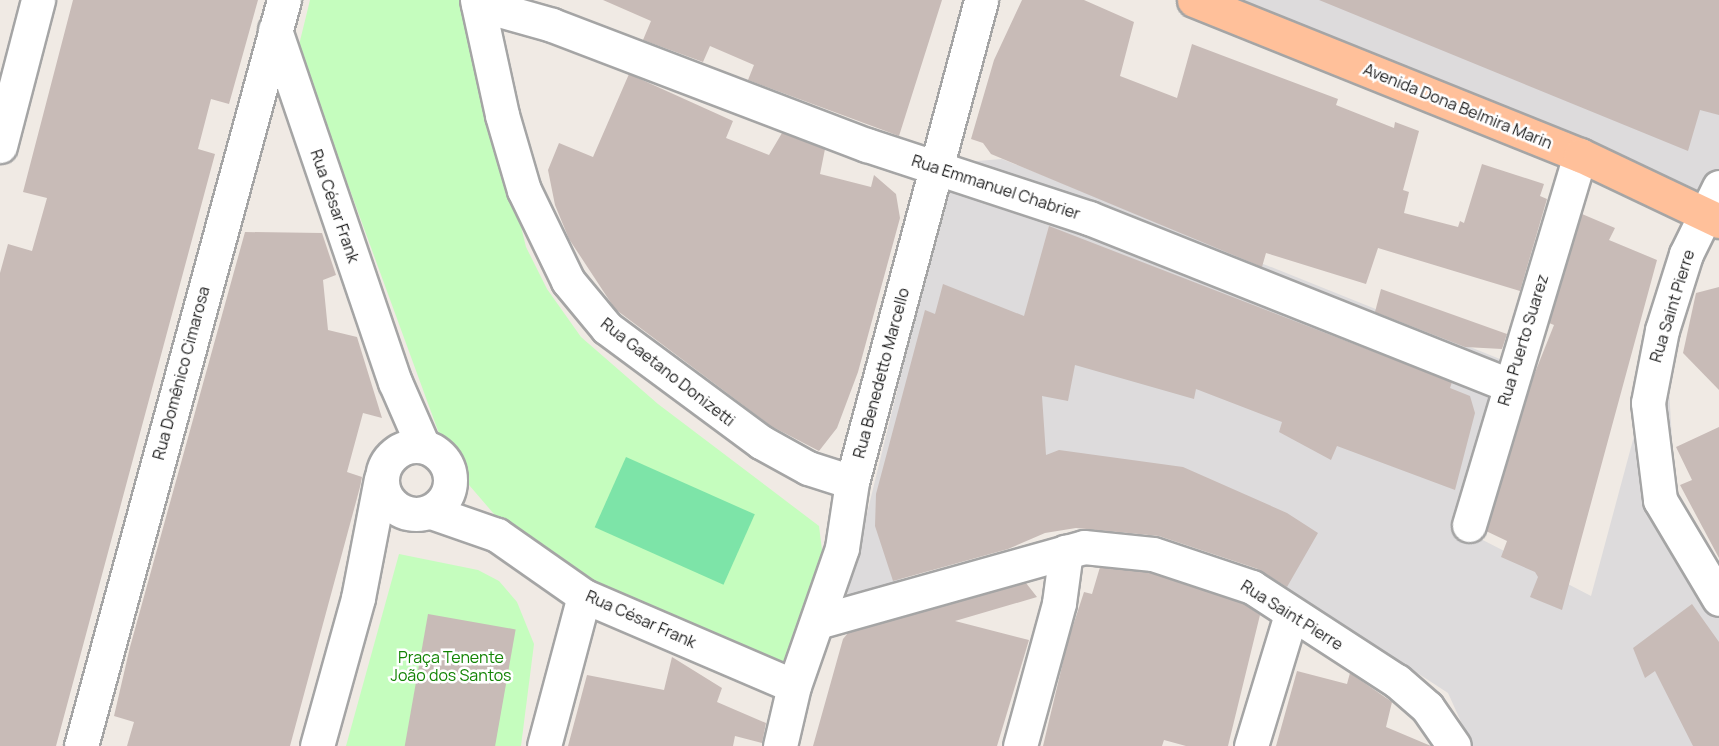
<!DOCTYPE html>
<meta charset="utf-8">
<style>
body{margin:0}
#map{position:relative;width:1719px;height:746px;overflow:hidden;background:#f0eae4;font-family:Manrope,sans-serif}
div>[style]{position:absolute}
[style*='--x']{left:calc(var(--x)*1px);top:calc(var(--y)*1px);width:calc(var(--w)*1px);rotate:calc(var(--a)*1deg)}
.residential>*{inset:0;background:#dddbdc}
.park>*{inset:0;background:#c5fdbe}
.pitch>*{inset:0;background:#7de4a8;transform-origin:0 0}
.building>*{inset:0;background:#c8bbb7;transform-origin:0 0}
.roads{filter:drop-shadow(2px 0 #a5a5a5) drop-shadow(-2px 0 #a5a5a5) drop-shadow(0 2px #a5a5a5) drop-shadow(0 -2px #a5a5a5)}
.street>*{height:33px;margin:-16.5px;padding:0 16.5px;transform-origin:16.5px;border-radius:16.5px;background:#fff}
.street>.ring{margin:-16.5px;padding:0;box-sizing:content-box;background:none;border:33px solid #fff;border-radius:50%}
.primary>*{height:33px;margin:-16.5px;padding:0 16.5px;transform-origin:16.5px;border-radius:16.5px;background:#ffc09a}
span{translate:-50% -50%;white-space:nowrap;text-align:center;line-height:1.15;-webkit-text-stroke:5px #fff;paint-order:stroke}
.street-label{font-size:16px;color:#1e1e1e}
.park-label{font-size:16px;color:#138405}
</style>
<div id="map">
<div class="residential">
<i style="clip-path:polygon(1243px 0,1719px 0,1719px 203px,1702px 195px)"></i>
<i style="clip-path:polygon(1002px 159px,1530px 371px,1477px 537px,1591px 596px,1644px 399px,1669px 389px,1676px 506px,1719px 571px,1719px 746px,1472px 746px,1448px 693px,1249px 563px,1110px 509px,1003px 535px,845px 603px,953px 163px)"></i>
</div>
<div class="park">
<i style="clip-path:polygon(310px 0,466px 0,526px 247px,547px 289px,581px 337px,658px 404px,819px 526px,823px 558px,783px 669px,577px 580px,506px 528px,463px 478px,441px 439px,305px 67px,299px 45px)"></i>
<i style="clip-path:polygon(399px 554px,478px 570px,499px 581px,517px 602px,534px 644px,521px 746px,346px 746px)"></i>
</div>
<div class="pitch">
<i style="left:626px;top:457px;width:141px;height:77px;rotate:24deg"></i>
</div>
<div class="building">
<i style="clip-path:polygon(73px 0,258px 0,229px 104px,211px 99px,198px 149px,215px 154px,56px 746px,0 746px,0 273px,8px 244px,32px 251px,47px 198px,23px 192px)"></i>
<i style="clip-path:polygon(603px 0,942px 0,899px 136px,748px 80px,754px 65px,710px 46px,703px 62px,643px 40px,651px 21px)"></i>
<i style="clip-path:polygon(1022px 0,1084px 0,1134px 22px,1120px 76px,1177px 98px,1192px 44px,1338px 99px,1336px 105px,1394px 128px,1395px 122px,1419px 131px,1403px 190px,1409px 192px,1404px 213px,1458px 227px,1460px 221px,1464px 223px,1482px 164px,1544px 184px,1540px 196px,1547px 199px,1520px 291px,1378px 248px,1366px 284px,1266px 253px,1262px 267px,991px 154px,983px 143px,971px 139px,994px 60px)"></i>
<i style="clip-path:polygon(1319px 0,1719px 0,1719px 115px,1700px 110px,1688px 151px)"></i>
<i style="clip-path:polygon(629px 74px,733px 121px,726px 138px,769px 155px,782px 133px,825px 149px,820px 174px,871px 187px,874px 175px,896px 194px,900px 218px,858px 372px,837px 428px,819px 451px,771px 426px,615px 309px,569px 239px,555px 205px,548px 170px,559px 143px,593px 157px)"></i>
<i style="clip-path:polygon(1582px 214px,1615px 228px,1609px 240px,1657px 260px,1562px 610px,1530px 597px,1538px 577px,1535px 572px,1501px 557px,1507px 541px,1486px 531px,1534px 375px,1554px 325px,1549px 323px)"></i>
<i style="clip-path:polygon(1049px 226px,1452px 382px,1450px 388px,1470px 396px,1475px 413px,1455px 490px,1337px 446px,1331px 460px,1279px 432px,1282px 422px,1196px 389px,1194px 399px,1075px 365px,1068px 401px,1042px 396px,1046px 455px,1059px 450px,1183px 467px,1287px 513px,1318px 533px,1287px 587px,1258px 569px,1159px 536px,1076px 528px,1045px 533px,1008px 549px,893px 581px,875px 526px,876px 494px,925px 310px,935px 314px,943px 284px,1024px 316px)"></i>
<i style="clip-path:polygon(245px 232px,322px 233px,336px 275px,323px 280px,328px 330px,357px 337px,382px 418px,363px 413px,347px 472px,362px 477px,360px 487px,290px 746px,127px 746px,134px 722px,114px 716px,130px 647px)"></i>
<i style="clip-path:polygon(1719px 287px,1719px 390px,1683px 353px,1696px 293px)"></i>
<i style="clip-path:polygon(1381px 289px,1507px 334px,1502px 349px,1465px 347px,1375px 312px)"></i>
<i style="clip-path:polygon(1719px 427px,1719px 558px,1680px 485px,1692px 480px,1676px 447px)"></i>
<i style="clip-path:polygon(1100px 567px,1149px 572px,1244px 604px,1260px 615px,1228px 746px,1186px 746px,1164px 740px,1162px 746px,1043px 746px,1068px 641px,1084px 592px,1092px 594px)"></i>
<i style="clip-path:polygon(1026px 583px,1037px 597px,955px 621px,1029px 640px,997px 746px,813px 746px,843px 639px,848px 633px)"></i>
<i style="clip-path:polygon(1692px 604px,1719px 642px,1719px 746px,1693px 746px,1655px 671px,1645px 678px,1633px 648px)"></i>
<i style="left:428px;top:614px;width:89px;height:134px;rotate:10deg"></i>
<i style="clip-path:polygon(672px 657px,722px 688px,717px 702px,766px 723px,762px 743px,735px 736px,733px 746px,568px 746px,587px 675px,664px 690px)"></i>
<i style="clip-path:polygon(1297px 671px,1347px 684px,1350px 673px,1392px 702px,1386px 727px,1431px 746px,1276px 746px)"></i>
</div>
<div class="roads">
<div class="street">
<i style="--x:477;--y:0;--w:118;--a:77.7"></i>
<i style="--x:502;--y:115;--w:78;--a:73.7"></i>
<i style="--x:524;--y:190;--w:101;--a:64.2"></i>
<i style="--x:568;--y:281;--w:61;--a:50.3"></i>
<i style="--x:607;--y:328;--w:192;--a:36.5"></i>
<i style="--x:761;--y:442;--w:54;--a:29"></i>
<i style="--x:808;--y:468;--w:46;--a:17.7"></i>
<i style="--x:478;--y:4;--w:77;--a:15.8"></i>
<i style="--x:552;--y:25;--w:337;--a:20.9"></i>
<i style="--x:867;--y:145;--w:234;--a:18.2"></i>
<i style="--x:1089;--y:218;--w:452;--a:21.7"></i>
<i style="--x:275;--y:30;--w:372;--a:71.2"></i>
<i style="--x:395;--y:382;--w:70;--a:66.4"></i>
<i style="--x:0;--y:146;--w:151;--a:-75.4"></i>
<i style="--x:1719;--y:187;--w:75;--a:116.2"></i>
<i style="--x:1686;--y:254;--w:80;--a:107.5"></i>
<i style="--x:1662;--y:330;--w:74;--a:100.9"></i>
<i style="--x:1648;--y:403;--w:98;--a:82.9"></i>
<i style="--x:1660;--y:500;--w:115;--a:59.2"></i>
<i class="ring" style="left:382px;top:446px;width:35px;height:35px"></i>
<i style="--x:431;--y:512;--w:70;--a:19.2"></i>
<i style="--x:497;--y:535;--w:106;--a:35"></i>
<i style="--x:584;--y:596;--w:228;--a:23.2"></i>
<i style="--x:1469;--y:525;--w:386;--a:-73.3"></i>
<i style="--x:817;--y:622;--w:277;--a:-15.7"></i>
<i style="--x:1084;--y:547;--w:69;--a:5.8"></i>
<i style="--x:1153;--y:554;--w:104;--a:18.4"></i>
<i style="--x:1252;--y:587;--w:173;--a:33"></i>
<i style="--x:1397;--y:681;--w:40;--a:41"></i>
<i style="--x:1427;--y:707;--w:47;--a:55.3"></i>
<i style="--x:81;--y:746;--w:773;--a:-74.78"></i>
<i style="--x:317;--y:746;--w:154;--a:-74.5"></i>
<i style="--x:358;--y:598;--w:121;--a:-79.1"></i>
<i style="--x:544;--y:746;--w:155;--a:-75.1"></i>
<i style="--x:780;--y:746;--w:62;--a:-76.9"></i>
<i style="--x:794;--y:686;--w:146;--a:-70.8"></i>
<i style="--x:842;--y:548;--w:67;--a:-81.4"></i>
<i style="--x:852;--y:482;--w:499;--a:-75"></i>
<i style="--x:1020;--y:746;--w:148;--a:-74.7"></i>
<i style="--x:1059;--y:603;--w:52;--a:-82.3"></i>
<i style="--x:1251;--y:746;--w:138;--a:-73.1"></i>
</div>
<div class="primary">
<i style="--x:1194;--y:0;--w:416;--a:21.9"></i>
<i style="--x:1580;--y:155;--w:154;--a:25.4"></i>
</div>
</div>
<div class="street-label">
<span style="left:1458px;top:106px;rotate:22deg">Avenida Dona Belmira Marin</span>
<span style="left:996px;top:187px;rotate:18deg">Rua Emmanuel Chabrier</span>
<span style="left:335px;top:206px;rotate:71deg">Rua César Frank</span>
<span style="left:1672px;top:306px;rotate:-73deg">Rua Saint Pierre</span>
<span style="left:1523px;top:340px;rotate:-73deg">Rua Puerto Suarez</span>
<span style="left:668px;top:372px;rotate:38deg">Rua Gaetano Donizetti</span>
<span style="left:181px;top:373px;rotate:-75deg">Rua Domênico Cimarosa</span>
<span style="left:881px;top:373px;rotate:-75deg">Rua Benedetto Marcello</span>
<span style="left:1292px;top:615px;rotate:32deg">Rua Saint Pierre</span>
<span style="left:641px;top:619px;rotate:24deg">Rua César Frank</span>
</div>
<div class="park-label">
<span style="left:451px;top:666px">Praça Tenente<br>João dos Santos</span>
</div>
</div>
